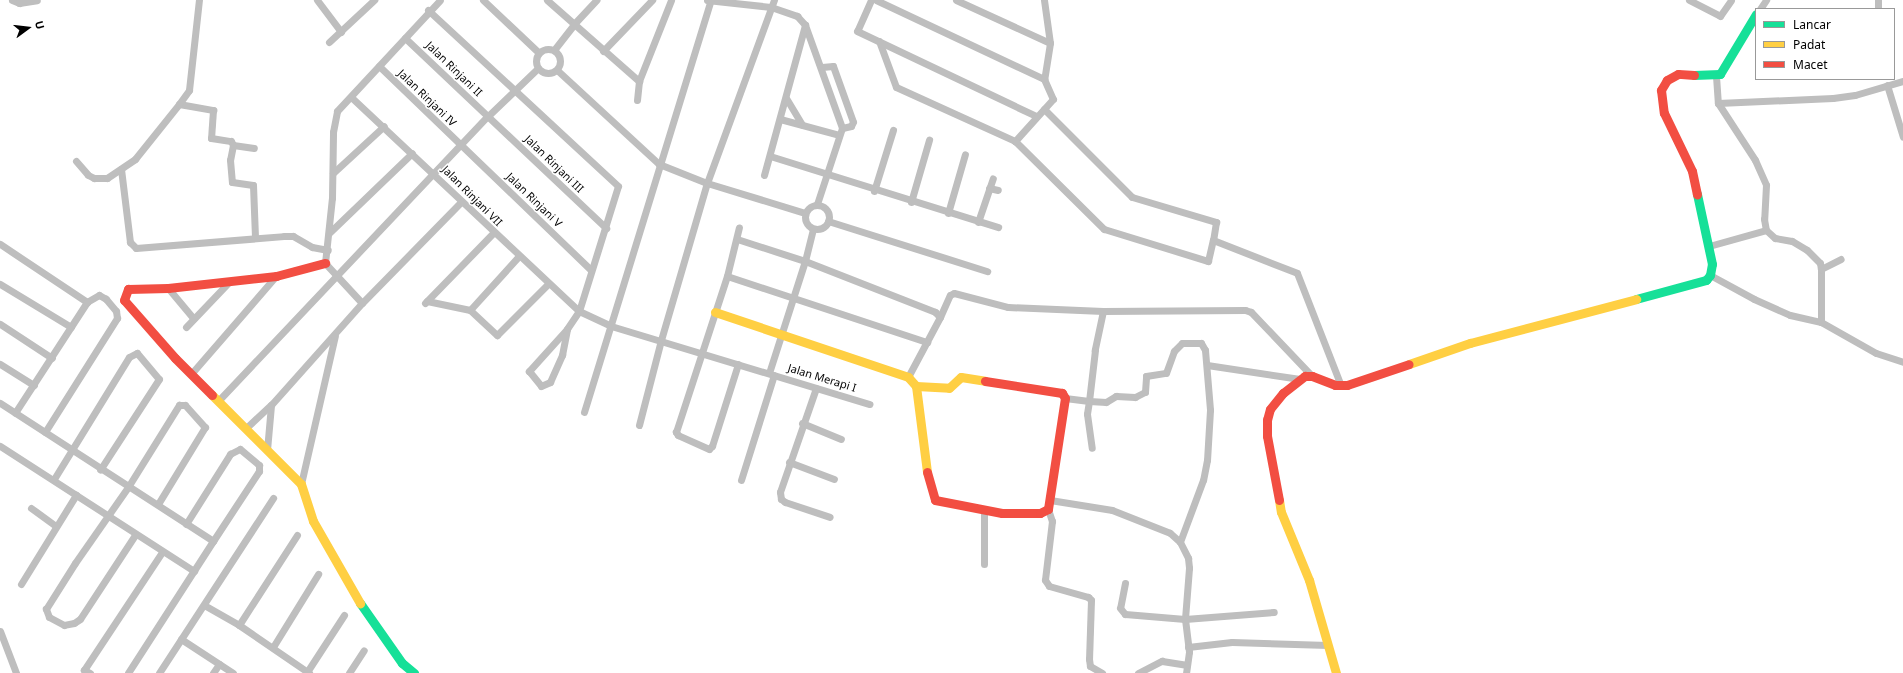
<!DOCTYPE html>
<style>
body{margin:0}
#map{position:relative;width:1903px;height:673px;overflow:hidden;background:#fff;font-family:"Noto Sans",sans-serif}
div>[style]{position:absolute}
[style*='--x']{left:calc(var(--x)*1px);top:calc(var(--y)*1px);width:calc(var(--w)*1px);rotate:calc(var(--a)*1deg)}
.street>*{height:7px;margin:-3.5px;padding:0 3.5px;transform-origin:3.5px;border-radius:3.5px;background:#bebebe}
.street>.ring{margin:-3.5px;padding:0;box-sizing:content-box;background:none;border:7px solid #bebebe;border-radius:50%}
.fast>*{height:9px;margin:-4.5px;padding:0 4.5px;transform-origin:4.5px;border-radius:4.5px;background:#16e098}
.slow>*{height:9px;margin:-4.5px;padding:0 4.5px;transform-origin:4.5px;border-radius:4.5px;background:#ffcf43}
.jam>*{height:9px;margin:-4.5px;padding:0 4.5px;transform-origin:4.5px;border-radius:4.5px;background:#f24e42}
span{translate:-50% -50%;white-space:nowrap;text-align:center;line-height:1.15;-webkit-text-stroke:3px #fff;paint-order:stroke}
.street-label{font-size:11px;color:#000}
.legend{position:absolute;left:1755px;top:8px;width:140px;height:72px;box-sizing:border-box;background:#fff;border:1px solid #999;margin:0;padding:5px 7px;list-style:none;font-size:12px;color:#000}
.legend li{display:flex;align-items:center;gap:8px;height:20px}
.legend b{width:20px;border:1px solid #999}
.north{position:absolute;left:8px;top:8px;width:40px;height:40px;-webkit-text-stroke:3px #fff;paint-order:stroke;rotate:75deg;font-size:11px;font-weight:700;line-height:16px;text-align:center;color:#000}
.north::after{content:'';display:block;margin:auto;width:14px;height:18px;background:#000;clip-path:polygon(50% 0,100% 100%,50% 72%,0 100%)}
</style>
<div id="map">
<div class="street">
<i style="--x:12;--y:0;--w:8;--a:23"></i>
<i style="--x:19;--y:3;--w:18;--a:-9"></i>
<i style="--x:317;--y:0;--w:40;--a:53"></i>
<i style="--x:483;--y:0;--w:77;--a:43.4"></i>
<i style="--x:547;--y:0;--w:123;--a:41.4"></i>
<i style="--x:707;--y:0;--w:64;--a:6.2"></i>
<i style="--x:771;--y:7;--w:28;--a:19"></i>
<i style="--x:797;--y:16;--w:12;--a:48"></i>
<i style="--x:805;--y:25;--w:109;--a:70.2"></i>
<i style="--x:842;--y:128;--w:80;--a:108.2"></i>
<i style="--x:871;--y:0;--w:34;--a:114"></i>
<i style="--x:857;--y:31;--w:198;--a:25.4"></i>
<i style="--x:876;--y:0;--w:186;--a:25.2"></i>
<i style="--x:956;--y:0;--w:103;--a:24.6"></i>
<i style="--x:1044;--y:0;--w:43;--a:82.1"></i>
<i style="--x:1050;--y:43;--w:36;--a:99"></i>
<i style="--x:1044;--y:79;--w:22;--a:66"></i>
<i style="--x:1053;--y:99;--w:57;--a:132.1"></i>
<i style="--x:1015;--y:141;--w:125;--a:44.7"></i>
<i style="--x:1104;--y:229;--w:109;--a:17.1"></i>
<i style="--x:1208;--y:261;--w:22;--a:-77"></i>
<i style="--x:1689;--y:0;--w:35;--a:27"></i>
<i style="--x:1720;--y:16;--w:19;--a:-55"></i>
<i style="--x:1760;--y:9;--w:11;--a:-56"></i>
<i style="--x:1878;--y:9;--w:9;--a:-90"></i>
<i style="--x:428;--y:10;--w:259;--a:42.8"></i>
<i style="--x:618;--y:186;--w:131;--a:107.3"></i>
<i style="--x:579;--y:311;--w:22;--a:124"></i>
<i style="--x:567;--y:329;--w:57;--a:132.1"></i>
<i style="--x:529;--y:371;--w:19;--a:51"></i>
<i style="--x:541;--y:386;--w:10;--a:-24"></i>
<i style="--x:550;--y:382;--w:30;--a:-66"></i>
<i style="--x:562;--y:355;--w:26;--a:-79"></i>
<i style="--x:405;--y:38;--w:277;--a:43.4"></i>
<i style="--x:879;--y:41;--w:49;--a:69.7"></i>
<i style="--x:896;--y:87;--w:131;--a:24.4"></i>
<i style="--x:329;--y:42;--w:62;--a:-43"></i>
<i class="ring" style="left:536px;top:49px;width:17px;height:17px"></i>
<i style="--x:554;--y:50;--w:33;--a:-52"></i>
<i style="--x:574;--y:24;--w:33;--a:-47"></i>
<i style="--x:603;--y:51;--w:71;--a:-46.1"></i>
<i style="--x:379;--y:66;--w:294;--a:43.9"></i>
<i style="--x:822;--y:67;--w:11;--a:-5"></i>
<i style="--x:833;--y:66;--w:59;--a:70.3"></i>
<i style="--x:853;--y:122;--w:4;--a:117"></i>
<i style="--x:851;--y:126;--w:9;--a:167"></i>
<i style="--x:557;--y:70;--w:139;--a:42.7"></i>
<i style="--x:659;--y:164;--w:52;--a:21.6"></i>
<i style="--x:707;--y:183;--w:102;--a:17"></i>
<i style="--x:1716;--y:76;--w:27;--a:86"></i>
<i style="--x:1718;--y:103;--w:68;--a:57"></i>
<i style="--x:1755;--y:160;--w:27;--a:66"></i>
<i style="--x:1766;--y:185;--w:34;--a:93"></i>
<i style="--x:1764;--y:219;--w:11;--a:80"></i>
<i style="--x:1766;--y:230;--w:12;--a:42"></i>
<i style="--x:1775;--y:238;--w:17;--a:10"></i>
<i style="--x:1792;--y:241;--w:17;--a:31"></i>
<i style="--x:1807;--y:250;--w:18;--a:45"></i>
<i style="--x:1820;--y:263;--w:6;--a:81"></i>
<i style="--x:1887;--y:85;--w:54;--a:72.9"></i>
<i style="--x:351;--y:97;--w:313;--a:43.2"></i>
<i style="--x:579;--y:311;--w:35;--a:25"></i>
<i style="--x:611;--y:326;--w:270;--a:16.8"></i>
<i style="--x:786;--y:98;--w:31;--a:59"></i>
<i style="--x:637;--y:100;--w:19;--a:-84"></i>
<i style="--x:639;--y:81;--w:87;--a:-68.4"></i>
<i style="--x:1718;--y:103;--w:115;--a:-2.5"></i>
<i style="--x:1833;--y:98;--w:22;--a:-8"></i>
<i style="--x:1855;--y:95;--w:50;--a:-16.3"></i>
<i style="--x:179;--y:104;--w:35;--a:10"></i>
<i style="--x:213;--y:110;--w:28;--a:94"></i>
<i style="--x:211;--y:138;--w:20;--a:9"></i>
<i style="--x:231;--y:141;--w:4;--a:63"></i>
<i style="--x:233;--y:145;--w:21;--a:8"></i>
<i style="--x:1044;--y:109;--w:124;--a:45"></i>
<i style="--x:1132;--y:197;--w:88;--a:16.6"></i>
<i style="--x:1216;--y:222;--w:18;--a:99"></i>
<i style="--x:1213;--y:240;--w:90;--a:21.4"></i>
<i style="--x:1297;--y:273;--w:121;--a:68.7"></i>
<i style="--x:780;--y:119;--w:61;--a:15.2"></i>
<i style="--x:233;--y:145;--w:15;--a:101"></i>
<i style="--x:230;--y:160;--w:22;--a:85"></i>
<i style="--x:232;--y:182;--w:21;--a:8"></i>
<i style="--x:253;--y:185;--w:53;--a:87.8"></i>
<i style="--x:770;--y:156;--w:239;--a:17.3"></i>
<i style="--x:76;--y:161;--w:18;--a:49"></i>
<i style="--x:88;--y:175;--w:7;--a:27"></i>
<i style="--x:94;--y:178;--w:13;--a:0"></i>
<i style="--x:107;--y:178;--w:34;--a:-34"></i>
<i style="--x:135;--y:159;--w:70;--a:-51.3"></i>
<i style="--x:179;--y:104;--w:17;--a:-54"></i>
<i style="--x:189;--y:90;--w:91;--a:-83.7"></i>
<i style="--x:121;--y:169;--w:74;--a:83"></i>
<i style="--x:130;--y:242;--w:8;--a:45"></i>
<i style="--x:136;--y:248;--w:148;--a:-4.6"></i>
<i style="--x:284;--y:236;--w:9;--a:0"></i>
<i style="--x:293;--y:236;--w:22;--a:30"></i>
<i style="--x:312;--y:247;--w:16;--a:11"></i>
<i style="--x:333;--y:173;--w:69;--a:-42.7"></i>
<i style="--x:764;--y:175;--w:156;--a:-74.7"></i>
<i style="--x:989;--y:188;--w:9;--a:13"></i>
<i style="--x:874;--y:191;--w:64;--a:-72.7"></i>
<i style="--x:911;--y:202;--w:65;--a:-73.8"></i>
<i class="ring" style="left:805px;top:205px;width:17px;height:17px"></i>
<i style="--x:948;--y:213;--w:61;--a:-73.9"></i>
<i style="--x:828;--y:221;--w:167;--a:17.5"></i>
<i style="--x:978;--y:222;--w:46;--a:-71.2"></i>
<i style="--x:329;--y:233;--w:115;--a:-43.9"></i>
<i style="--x:737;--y:239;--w:71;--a:17.9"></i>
<i style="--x:805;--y:261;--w:140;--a:21.4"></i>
<i style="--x:935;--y:312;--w:7;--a:45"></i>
<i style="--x:940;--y:317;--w:68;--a:118.1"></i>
<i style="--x:0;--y:244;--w:105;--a:33.7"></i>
<i style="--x:87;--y:302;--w:132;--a:123"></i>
<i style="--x:1709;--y:246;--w:59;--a:-15.7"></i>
<i style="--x:1710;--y:275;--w:50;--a:28.6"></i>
<i style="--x:1754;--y:299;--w:39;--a:24"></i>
<i style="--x:1790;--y:315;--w:32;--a:13"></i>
<i style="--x:1821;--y:322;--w:63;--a:29.4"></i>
<i style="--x:1876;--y:353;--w:28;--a:18"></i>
<i style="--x:727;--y:276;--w:211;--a:18.3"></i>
<i style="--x:0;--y:284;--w:83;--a:31.2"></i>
<i style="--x:168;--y:288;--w:40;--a:50"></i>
<i style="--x:427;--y:301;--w:44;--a:11.8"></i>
<i style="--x:470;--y:310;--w:37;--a:43"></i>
<i style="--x:497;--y:335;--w:72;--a:-45"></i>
<i style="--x:362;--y:303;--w:54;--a:-132.8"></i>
<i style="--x:325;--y:263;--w:65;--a:-83.9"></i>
<i style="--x:332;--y:198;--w:66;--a:-89.1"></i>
<i style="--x:333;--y:132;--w:21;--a:-79"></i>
<i style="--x:337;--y:111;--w:151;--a:-47.1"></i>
<i style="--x:425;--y:303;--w:98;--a:-45.8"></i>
<i style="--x:470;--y:310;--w:73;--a:-47.8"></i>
<i style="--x:1103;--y:311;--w:40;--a:102"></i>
<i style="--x:1095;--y:350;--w:51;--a:96.7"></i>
<i style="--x:1089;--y:401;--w:17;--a:3"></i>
<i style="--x:1106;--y:402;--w:12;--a:-31"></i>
<i style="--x:1116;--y:396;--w:19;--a:3"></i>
<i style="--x:1135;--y:397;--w:11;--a:-27"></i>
<i style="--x:1145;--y:392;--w:16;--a:-86"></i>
<i style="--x:1146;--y:376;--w:20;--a:-9"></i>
<i style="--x:1166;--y:373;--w:23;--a:-70"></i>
<i style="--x:1174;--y:351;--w:11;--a:-45"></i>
<i style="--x:1182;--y:343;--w:19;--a:0"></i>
<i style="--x:1201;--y:343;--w:8;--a:60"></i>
<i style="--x:1205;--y:350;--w:60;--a:85.2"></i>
<i style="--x:1210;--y:410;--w:50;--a:93.4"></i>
<i style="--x:1207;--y:460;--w:20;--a:101"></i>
<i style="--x:1203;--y:480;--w:66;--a:110.4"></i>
<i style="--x:940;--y:317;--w:24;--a:-66"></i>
<i style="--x:950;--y:295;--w:4;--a:-27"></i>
<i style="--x:954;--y:293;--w:56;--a:14.5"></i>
<i style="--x:1008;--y:307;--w:95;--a:2.4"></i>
<i style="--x:1103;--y:311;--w:142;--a:-0.4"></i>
<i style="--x:1245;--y:310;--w:6;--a:18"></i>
<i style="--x:1251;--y:312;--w:88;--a:46.4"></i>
<i style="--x:1821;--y:322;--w:53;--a:-90"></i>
<i style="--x:1821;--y:269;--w:22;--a:-27"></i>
<i style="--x:0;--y:324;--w:62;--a:33.2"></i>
<i style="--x:186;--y:327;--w:62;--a:-46.3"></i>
<i style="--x:0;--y:364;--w:40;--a:32"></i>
<i style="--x:738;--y:364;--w:86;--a:107.6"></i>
<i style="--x:712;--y:446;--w:4;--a:135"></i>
<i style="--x:709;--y:449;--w:34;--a:-156"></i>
<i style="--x:678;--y:435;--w:4;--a:-124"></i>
<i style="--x:676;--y:432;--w:164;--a:-71.9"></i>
<i style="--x:727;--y:276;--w:50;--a:-76.2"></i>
<i style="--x:1207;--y:365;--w:94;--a:8.6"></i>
<i style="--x:769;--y:373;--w:118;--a:-72.2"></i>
<i style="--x:805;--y:261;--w:33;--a:-76"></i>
<i style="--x:191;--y:374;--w:130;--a:-49.1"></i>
<i style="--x:816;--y:388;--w:110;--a:109.1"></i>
<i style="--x:780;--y:492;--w:7;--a:82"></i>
<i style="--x:781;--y:499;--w:5;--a:37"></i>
<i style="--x:785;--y:502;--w:47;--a:18.4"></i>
<i style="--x:1065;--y:398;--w:24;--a:7"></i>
<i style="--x:1089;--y:401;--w:13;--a:99"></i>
<i style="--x:1087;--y:414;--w:34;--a:82"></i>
<i style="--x:219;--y:400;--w:391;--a:-46.6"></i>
<i style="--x:488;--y:116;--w:69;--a:-43.8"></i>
<i style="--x:0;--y:403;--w:254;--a:32.9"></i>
<i style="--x:213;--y:541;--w:157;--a:122.8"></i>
<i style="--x:584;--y:412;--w:431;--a:-72.9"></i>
<i style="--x:802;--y:423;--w:42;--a:22.3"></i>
<i style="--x:639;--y:425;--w:88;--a:-75.5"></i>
<i style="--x:661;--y:340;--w:164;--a:-73.7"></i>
<i style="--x:707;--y:183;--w:195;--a:-69.9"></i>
<i style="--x:246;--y:428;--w:34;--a:-43"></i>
<i style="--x:271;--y:405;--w:137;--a:-48.3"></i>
<i style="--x:362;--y:303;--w:141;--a:-45.6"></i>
<i style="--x:45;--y:432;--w:135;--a:-57.7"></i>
<i style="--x:117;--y:318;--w:7;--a:-98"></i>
<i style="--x:116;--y:311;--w:16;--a:-130"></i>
<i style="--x:106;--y:299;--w:8;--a:-150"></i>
<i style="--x:99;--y:295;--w:14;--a:150"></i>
<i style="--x:0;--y:446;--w:231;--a:32.8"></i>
<i style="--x:267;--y:450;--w:45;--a:-84.9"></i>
<i style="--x:789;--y:462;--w:48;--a:20.7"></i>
<i style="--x:54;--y:479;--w:143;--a:-58.4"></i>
<i style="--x:129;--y:357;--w:9;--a:-27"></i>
<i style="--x:137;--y:353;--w:34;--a:50"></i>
<i style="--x:159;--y:379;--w:108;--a:123"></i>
<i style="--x:741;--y:480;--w:110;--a:-72.6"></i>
<i style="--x:301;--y:484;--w:152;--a:-77.1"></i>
<i style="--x:1050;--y:500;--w:63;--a:9.2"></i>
<i style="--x:1112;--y:510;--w:62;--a:21.6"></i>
<i style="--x:1170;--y:533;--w:13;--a:42"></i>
<i style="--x:1180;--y:542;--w:18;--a:63"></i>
<i style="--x:1188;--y:558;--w:10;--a:84"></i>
<i style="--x:1189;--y:568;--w:51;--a:94.5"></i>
<i style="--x:1185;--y:619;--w:33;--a:83"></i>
<i style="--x:1189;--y:652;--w:21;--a:98"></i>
<i style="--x:31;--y:508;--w:31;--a:36"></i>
<i style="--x:1048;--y:509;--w:13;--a:72"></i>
<i style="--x:1052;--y:521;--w:59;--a:96.8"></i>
<i style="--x:1045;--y:580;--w:7;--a:56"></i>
<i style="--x:1049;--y:586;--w:41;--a:15.8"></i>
<i style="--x:1088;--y:597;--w:4;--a:45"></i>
<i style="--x:1091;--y:600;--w:59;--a:91.9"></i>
<i style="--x:1089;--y:659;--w:7;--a:82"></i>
<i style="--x:1090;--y:666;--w:14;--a:30"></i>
<i style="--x:186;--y:524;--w:83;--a:-57.8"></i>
<i style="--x:230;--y:454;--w:11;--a:-27"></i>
<i style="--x:240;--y:449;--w:25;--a:40"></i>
<i style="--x:259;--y:465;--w:6;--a:90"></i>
<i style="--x:259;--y:471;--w:84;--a:123.3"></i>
<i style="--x:135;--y:535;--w:100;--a:123.2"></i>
<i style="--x:80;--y:619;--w:7;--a:146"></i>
<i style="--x:74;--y:623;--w:10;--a:169"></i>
<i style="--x:64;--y:625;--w:17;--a:-152"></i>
<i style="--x:49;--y:617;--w:9;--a:-111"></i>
<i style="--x:46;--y:609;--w:54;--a:-57.8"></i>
<i style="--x:75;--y:563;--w:93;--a:-55.1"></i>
<i style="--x:128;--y:487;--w:97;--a:-58.1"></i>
<i style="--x:179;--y:405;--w:6;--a:0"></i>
<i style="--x:185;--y:405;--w:30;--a:48"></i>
<i style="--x:205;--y:427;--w:90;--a:121.4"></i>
<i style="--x:984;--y:564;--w:53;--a:-90"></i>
<i style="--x:1125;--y:583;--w:25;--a:101"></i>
<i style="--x:1120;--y:608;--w:8;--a:50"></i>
<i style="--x:1125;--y:614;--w:60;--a:4.8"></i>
<i style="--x:1185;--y:619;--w:89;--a:-4.5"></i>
<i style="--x:21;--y:584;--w:105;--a:-58.3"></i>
<i style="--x:204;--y:605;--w:40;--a:29.7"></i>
<i style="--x:239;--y:625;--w:85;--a:34.4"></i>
<i style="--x:239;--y:625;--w:107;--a:-57.2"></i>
<i style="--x:0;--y:631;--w:45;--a:69.1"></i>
<i style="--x:181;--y:639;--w:62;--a:33.2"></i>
<i style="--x:273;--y:647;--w:86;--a:-58.3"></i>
<i style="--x:1188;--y:647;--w:44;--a:-6.5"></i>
<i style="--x:1232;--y:642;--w:96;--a:1.8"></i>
<i style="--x:307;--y:672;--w:68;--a:-57"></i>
<i style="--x:90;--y:673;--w:7;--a:-153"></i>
<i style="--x:84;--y:670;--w:141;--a:-56.5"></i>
<i style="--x:159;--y:673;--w:209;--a:-56.9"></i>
<i style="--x:213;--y:673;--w:11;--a:-56"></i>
<i style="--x:349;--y:673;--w:27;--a:-57"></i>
<i style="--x:1138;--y:673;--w:27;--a:-27"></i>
<i style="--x:1162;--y:661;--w:24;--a:9"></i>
</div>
<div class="fast">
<i style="--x:1694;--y:75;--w:26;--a:-2"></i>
<i style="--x:1720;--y:74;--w:70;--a:-59"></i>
<i style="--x:1636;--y:299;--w:73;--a:-15.2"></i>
<i style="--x:1706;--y:280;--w:6;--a:-51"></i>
<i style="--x:1710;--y:275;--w:11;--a:-80"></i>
<i style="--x:1712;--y:264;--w:72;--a:-102.1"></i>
<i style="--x:360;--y:603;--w:73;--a:55"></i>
<i style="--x:402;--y:663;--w:16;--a:40"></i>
</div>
<div class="slow">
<i style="--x:715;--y:312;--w:204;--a:18.6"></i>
<i style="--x:908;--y:377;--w:12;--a:48"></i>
<i style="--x:916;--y:386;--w:87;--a:82.7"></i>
<i style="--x:1409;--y:364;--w:65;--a:-19"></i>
<i style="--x:1470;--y:343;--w:172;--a:-14.8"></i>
<i style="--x:916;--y:386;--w:33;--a:3"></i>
<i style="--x:949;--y:388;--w:16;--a:-43"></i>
<i style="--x:961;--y:377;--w:24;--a:9"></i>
<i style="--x:212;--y:395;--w:126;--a:45"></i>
<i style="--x:301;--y:484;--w:39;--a:72"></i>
<i style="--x:313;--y:521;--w:95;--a:60.2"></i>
<i style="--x:1279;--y:500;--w:12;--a:81"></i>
<i style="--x:1281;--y:512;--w:74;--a:67.6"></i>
<i style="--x:1309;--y:580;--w:97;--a:73.8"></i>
</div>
<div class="jam">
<i style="--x:1694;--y:75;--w:16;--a:-176"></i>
<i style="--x:1678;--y:74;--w:13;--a:151"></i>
<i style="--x:1667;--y:80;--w:12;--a:121"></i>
<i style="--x:1661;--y:90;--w:23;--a:83"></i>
<i style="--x:1664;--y:113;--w:64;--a:64.2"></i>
<i style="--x:1692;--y:171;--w:24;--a:78"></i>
<i style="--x:212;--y:395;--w:52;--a:-135"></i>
<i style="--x:175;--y:358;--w:77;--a:-131.3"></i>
<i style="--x:124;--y:300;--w:12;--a:-70"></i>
<i style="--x:128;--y:289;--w:40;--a:-1.4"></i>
<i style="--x:168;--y:288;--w:109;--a:-6.3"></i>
<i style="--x:276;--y:276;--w:51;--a:-14.9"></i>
<i style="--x:927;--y:472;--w:29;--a:74"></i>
<i style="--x:935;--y:500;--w:68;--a:11"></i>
<i style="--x:1002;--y:513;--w:38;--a:0"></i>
<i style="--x:1040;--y:513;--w:9;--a:-27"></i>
<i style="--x:1048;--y:509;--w:112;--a:-81.3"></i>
<i style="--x:1065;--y:398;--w:6;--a:-121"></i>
<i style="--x:1062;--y:393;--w:78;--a:-171.1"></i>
<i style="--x:1279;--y:500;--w:65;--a:-100.6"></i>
<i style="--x:1267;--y:436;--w:16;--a:-90"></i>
<i style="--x:1267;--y:420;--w:11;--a:-75"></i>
<i style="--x:1270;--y:409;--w:21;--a:-51"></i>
<i style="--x:1283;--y:393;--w:28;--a:-38"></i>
<i style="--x:1305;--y:376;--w:7;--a:0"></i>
<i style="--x:1312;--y:376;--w:25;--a:21"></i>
<i style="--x:1335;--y:385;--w:12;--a:0"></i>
<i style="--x:1347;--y:385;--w:65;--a:-18.7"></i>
</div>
<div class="street-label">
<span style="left:454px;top:69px;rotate:44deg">Jalan Rinjani II</span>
<span style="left:427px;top:98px;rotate:44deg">Jalan Rinjani IV</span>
<span style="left:554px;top:164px;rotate:44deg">Jalan Rinjani III</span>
<span style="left:472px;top:196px;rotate:45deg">Jalan Rinjani VII</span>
<span style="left:534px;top:200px;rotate:44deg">Jalan Rinjani V</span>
<span style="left:822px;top:378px;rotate:17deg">Jalan Merapi I</span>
</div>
<ul class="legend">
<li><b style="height:5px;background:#16e098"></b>Lancar</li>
<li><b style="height:5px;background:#ffcf43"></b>Padat</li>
<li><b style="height:5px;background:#f24e42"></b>Macet</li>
</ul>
<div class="north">U</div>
</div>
